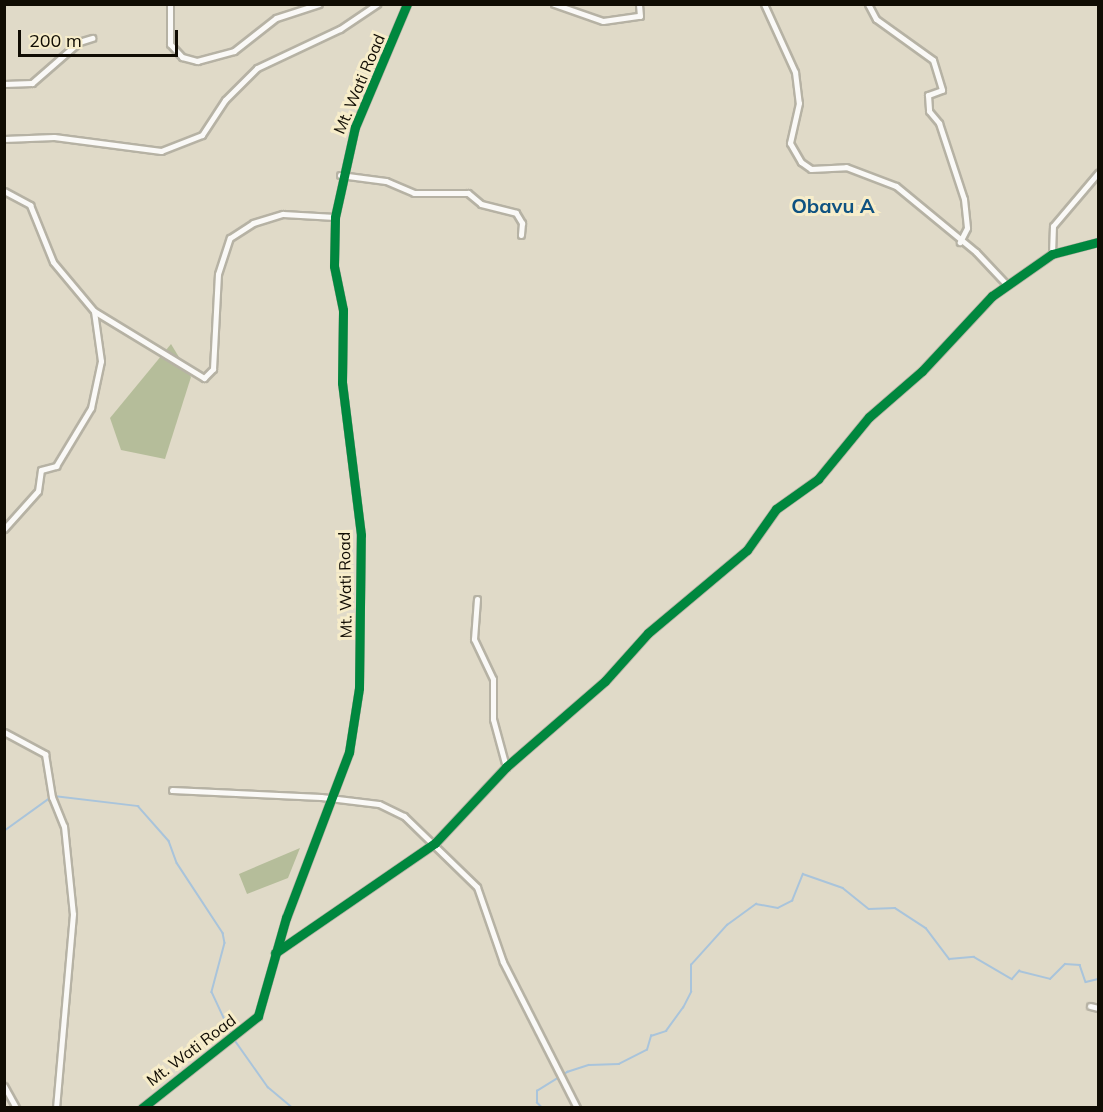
<!DOCTYPE html>
<style>
body{margin:0}
#map{position:relative;width:1103px;height:1112px;overflow:hidden;background:#e0dac8;font-family:Mulish,sans-serif}
div>[style]{position:absolute}
[style*='--x']{left:calc(var(--x)*1px);top:calc(var(--y)*1px);width:calc(var(--w)*1px);rotate:calc(var(--a)*1deg)}
.forest>*{inset:0;background:#b5bd9a}
.stream>*{height:1.5px;margin:-0.75px;padding:0 0.75px;transform-origin:0.75px;border-radius:0.75px;background:#a9c4db}
.roads{filter:drop-shadow(2px 0 #b6b2a4) drop-shadow(-2px 0 #b6b2a4) drop-shadow(0 2px #b6b2a4) drop-shadow(0 -2px #b6b2a4)}
.street>*{height:5px;margin:-2.5px;padding:0 2.5px;transform-origin:2.5px;border-radius:2.5px;background:#faf9f7}
.cycleway>*{height:9px;margin:-4.5px;padding:0 4.5px;transform-origin:4.5px;border-radius:4.5px;background:#00873e}
span{translate:-50% -50%;white-space:nowrap;text-align:center;line-height:1.15;-webkit-text-stroke:6px #f7edca;paint-order:stroke}
.street-label{font-size:16px;color:#100c03}
.quarter-label{font-size:20px;color:#0f5281;font-weight:700}
.frame{position:absolute;inset:0;border:6px solid #100c03;pointer-events:none}
.scale{position:absolute;left:18px;top:30px;width:160px;height:27px;box-sizing:border-box;border:3px solid #100c03;border-top:0;padding-left:8px;font-size:18px;line-height:21px;white-space:nowrap;color:#100c03;-webkit-text-stroke:4px #f7edca;paint-order:stroke}
</style>
<div id="map">
<div class="forest">
<i style="clip-path:polygon(171px 344px,191px 377px,165px 459px,121px 450px,110px 418px)"></i>
<i style="clip-path:polygon(300px 848px,288px 878px,247px 894px,239px 874px)"></i>
</div>
<div class="stream">
<i style="--x:54;--y:796;--w:85;--a:6.8"></i>
<i style="--x:138;--y:806;--w:47;--a:48.5"></i>
<i style="--x:169;--y:841;--w:23;--a:70"></i>
<i style="--x:177;--y:863;--w:84;--a:56.7"></i>
<i style="--x:223;--y:933;--w:10;--a:79"></i>
<i style="--x:225;--y:943;--w:51;--a:104.9"></i>
<i style="--x:212;--y:992;--w:47;--a:65.1"></i>
<i style="--x:4;--y:831;--w:57;--a:-35.7"></i>
<i style="--x:234;--y:1039;--w:59;--a:54.7"></i>
<i style="--x:268;--y:1087;--w:33;--a:40"></i>
<i style="--x:542;--y:1108;--w:7;--a:-135"></i>
<i style="--x:537;--y:1103;--w:12;--a:-90"></i>
<i style="--x:537;--y:1091;--w:36;--a:-32"></i>
<i style="--x:567;--y:1072;--w:23;--a:-18"></i>
<i style="--x:589;--y:1065;--w:30;--a:-2"></i>
<i style="--x:619;--y:1064;--w:31;--a:-27"></i>
<i style="--x:647;--y:1050;--w:15;--a:-74"></i>
<i style="--x:651;--y:1036;--w:16;--a:-18"></i>
<i style="--x:666;--y:1031;--w:29;--a:-54"></i>
<i style="--x:683;--y:1008;--w:18;--a:-63"></i>
<i style="--x:691;--y:992;--w:27;--a:-90"></i>
<i style="--x:691;--y:965;--w:54;--a:-48"></i>
<i style="--x:727;--y:925;--w:36;--a:-36"></i>
<i style="--x:756;--y:904;--w:22;--a:10"></i>
<i style="--x:778;--y:908;--w:16;--a:-27"></i>
<i style="--x:792;--y:901;--w:29;--a:-68"></i>
<i style="--x:803;--y:874;--w:42;--a:19.3"></i>
<i style="--x:843;--y:888;--w:33;--a:39"></i>
<i style="--x:869;--y:909;--w:26;--a:-2"></i>
<i style="--x:895;--y:908;--w:37;--a:33"></i>
<i style="--x:926;--y:928;--w:39;--a:53"></i>
<i style="--x:949;--y:959;--w:25;--a:-5"></i>
<i style="--x:974;--y:957;--w:44;--a:30.1"></i>
<i style="--x:1012;--y:979;--w:11;--a:-49"></i>
<i style="--x:1019;--y:971;--w:32;--a:14"></i>
<i style="--x:1050;--y:979;--w:21;--a:-45"></i>
<i style="--x:1065;--y:964;--w:15;--a:4"></i>
<i style="--x:1080;--y:965;--w:18;--a:71"></i>
<i style="--x:1086;--y:982;--w:12;--a:-14"></i>
</div>
<div class="roads">
<div class="street">
<i style="--x:170;--y:4;--w:40;--a:90"></i>
<i style="--x:170;--y:44;--w:18;--a:47"></i>
<i style="--x:182;--y:57;--w:16;--a:15"></i>
<i style="--x:197;--y:61;--w:38;--a:-15"></i>
<i style="--x:234;--y:51;--w:53;--a:-38.2"></i>
<i style="--x:276;--y:18;--w:45;--a:-18"></i>
<i style="--x:554;--y:4;--w:52;--a:19.1"></i>
<i style="--x:603;--y:21;--w:37;--a:-8"></i>
<i style="--x:640;--y:16;--w:12;--a:-95"></i>
<i style="--x:764;--y:4;--w:75;--a:65.5"></i>
<i style="--x:795;--y:72;--w:31;--a:83"></i>
<i style="--x:799;--y:103;--w:41;--a:102.7"></i>
<i style="--x:790;--y:143;--w:22;--a:60"></i>
<i style="--x:801;--y:162;--w:12;--a:35"></i>
<i style="--x:811;--y:169;--w:35;--a:-3"></i>
<i style="--x:846;--y:167;--w:53;--a:20.8"></i>
<i style="--x:896;--y:186;--w:104;--a:39.5"></i>
<i style="--x:976;--y:252;--w:44;--a:46.8"></i>
<i style="--x:868;--y:4;--w:17;--a:62"></i>
<i style="--x:876;--y:19;--w:70;--a:35.7"></i>
<i style="--x:933;--y:60;--w:31;--a:73"></i>
<i style="--x:942;--y:90;--w:15;--a:160"></i>
<i style="--x:928;--y:95;--w:16;--a:86"></i>
<i style="--x:929;--y:111;--w:16;--a:50"></i>
<i style="--x:939;--y:123;--w:80;--a:71.8"></i>
<i style="--x:964;--y:199;--w:29;--a:84"></i>
<i style="--x:967;--y:228;--w:16;--a:117"></i>
<i style="--x:4;--y:84;--w:28;--a:-2"></i>
<i style="--x:32;--y:83;--w:62;--a:-41.1"></i>
<i style="--x:79;--y:42;--w:14;--a:-17"></i>
<i style="--x:4;--y:139;--w:50;--a:-2.3"></i>
<i style="--x:54;--y:137;--w:108;--a:7.5"></i>
<i style="--x:161;--y:151;--w:44;--a:-21.3"></i>
<i style="--x:202;--y:135;--w:42;--a:-56.7"></i>
<i style="--x:225;--y:100;--w:45;--a:-45"></i>
<i style="--x:257;--y:68;--w:92;--a:-25.2"></i>
<i style="--x:340;--y:29;--w:45;--a:-34"></i>
<i style="--x:340;--y:175;--w:46;--a:7.4"></i>
<i style="--x:386;--y:181;--w:30;--a:23"></i>
<i style="--x:414;--y:193;--w:54;--a:0"></i>
<i style="--x:468;--y:193;--w:17;--a:40"></i>
<i style="--x:481;--y:204;--w:36;--a:14"></i>
<i style="--x:516;--y:213;--w:12;--a:59"></i>
<i style="--x:522;--y:223;--w:12;--a:95"></i>
<i style="--x:4;--y:191;--w:30;--a:28"></i>
<i style="--x:30;--y:205;--w:61;--a:68"></i>
<i style="--x:53;--y:262;--w:64;--a:50.1"></i>
<i style="--x:94;--y:311;--w:129;--a:31.3"></i>
<i style="--x:204;--y:378;--w:13;--a:-45"></i>
<i style="--x:213;--y:369;--w:95;--a:-87"></i>
<i style="--x:218;--y:274;--w:38;--a:-72"></i>
<i style="--x:230;--y:238;--w:27;--a:-33"></i>
<i style="--x:253;--y:223;--w:31;--a:-17"></i>
<i style="--x:283;--y:214;--w:52;--a:3.3"></i>
<i style="--x:1052;--y:254;--w:28;--a:-88"></i>
<i style="--x:1053;--y:226;--w:70;--a:-49.7"></i>
<i style="--x:4;--y:529;--w:51;--a:-48.2"></i>
<i style="--x:38;--y:491;--w:21;--a:-82"></i>
<i style="--x:41;--y:470;--w:16;--a:-15"></i>
<i style="--x:56;--y:466;--w:68;--a:-58.9"></i>
<i style="--x:91;--y:408;--w:48;--a:-78"></i>
<i style="--x:101;--y:361;--w:50;--a:-98"></i>
<i style="--x:477;--y:599;--w:40;--a:94.3"></i>
<i style="--x:474;--y:639;--w:44;--a:64.6"></i>
<i style="--x:493;--y:679;--w:40;--a:90"></i>
<i style="--x:493;--y:719;--w:50;--a:74.8"></i>
<i style="--x:4;--y:732;--w:47;--a:28.2"></i>
<i style="--x:45;--y:754;--w:44;--a:80.8"></i>
<i style="--x:52;--y:797;--w:31;--a:68"></i>
<i style="--x:64;--y:826;--w:88;--a:84.2"></i>
<i style="--x:73;--y:914;--w:195;--a:95"></i>
<i style="--x:172;--y:790;--w:149;--a:2.7"></i>
<i style="--x:321;--y:797;--w:58;--a:6.9"></i>
<i style="--x:379;--y:804;--w:28;--a:26"></i>
<i style="--x:404;--y:816;--w:102;--a:44.2"></i>
<i style="--x:477;--y:887;--w:79;--a:70.9"></i>
<i style="--x:503;--y:962;--w:164;--a:63.1"></i>
<i style="--x:275;--y:953;--w:194;--a:-34.5"></i>
<i style="--x:435;--y:843;--w:104;--a:-46.9"></i>
<i style="--x:506;--y:767;--w:131;--a:-41"></i>
<i style="--x:605;--y:681;--w:64;--a:-48.1"></i>
<i style="--x:648;--y:633;--w:129;--a:-40"></i>
<i style="--x:747;--y:550;--w:50;--a:-54.7"></i>
<i style="--x:776;--y:509;--w:52;--a:-35.5"></i>
<i style="--x:818;--y:479;--w:80;--a:-50.6"></i>
<i style="--x:869;--y:417;--w:70;--a:-41"></i>
<i style="--x:922;--y:371;--w:103;--a:-47"></i>
<i style="--x:992;--y:296;--w:73;--a:-35"></i>
<i style="--x:1052;--y:254;--w:48;--a:-14.6"></i>
<i style="--x:1090;--y:1006;--w:8;--a:14"></i>
<i style="--x:4;--y:1086;--w:25;--a:61"></i>
<i style="--x:142;--y:1108;--w:148;--a:-38.4"></i>
<i style="--x:258;--y:1016;--w:102;--a:-74.1"></i>
<i style="--x:286;--y:918;--w:178;--a:-69.2"></i>
<i style="--x:349;--y:752;--w:65;--a:-81.1"></i>
<i style="--x:359;--y:688;--w:153;--a:-89.3"></i>
<i style="--x:361;--y:535;--w:153;--a:-97.1"></i>
<i style="--x:342;--y:383;--w:73;--a:-89.2"></i>
<i style="--x:343;--y:310;--w:45;--a:-101.6"></i>
<i style="--x:334;--y:266;--w:49;--a:-88.8"></i>
<i style="--x:335;--y:217;--w:92;--a:-77.5"></i>
<i style="--x:355;--y:127;--w:134;--a:-67.1"></i>
</div>
</div>
<div class="cycleway">
<i style="--x:275;--y:953;--w:194;--a:-34.5"></i>
<i style="--x:435;--y:843;--w:104;--a:-46.9"></i>
<i style="--x:506;--y:767;--w:131;--a:-41"></i>
<i style="--x:605;--y:681;--w:64;--a:-48.1"></i>
<i style="--x:648;--y:633;--w:129;--a:-40"></i>
<i style="--x:747;--y:550;--w:50;--a:-54.7"></i>
<i style="--x:776;--y:509;--w:52;--a:-35.5"></i>
<i style="--x:818;--y:479;--w:80;--a:-50.6"></i>
<i style="--x:869;--y:417;--w:70;--a:-41"></i>
<i style="--x:922;--y:371;--w:103;--a:-47"></i>
<i style="--x:992;--y:296;--w:73;--a:-35"></i>
<i style="--x:1052;--y:254;--w:48;--a:-14.6"></i>
<i style="--x:142;--y:1108;--w:148;--a:-38.4"></i>
<i style="--x:258;--y:1016;--w:102;--a:-74.1"></i>
<i style="--x:286;--y:918;--w:178;--a:-69.2"></i>
<i style="--x:349;--y:752;--w:65;--a:-81.1"></i>
<i style="--x:359;--y:688;--w:153;--a:-89.3"></i>
<i style="--x:361;--y:535;--w:153;--a:-97.1"></i>
<i style="--x:342;--y:383;--w:73;--a:-89.2"></i>
<i style="--x:343;--y:310;--w:45;--a:-101.6"></i>
<i style="--x:334;--y:266;--w:49;--a:-88.8"></i>
<i style="--x:335;--y:217;--w:92;--a:-77.5"></i>
<i style="--x:355;--y:127;--w:134;--a:-67.1"></i>
</div>
<div class="street-label">
<span style="left:359px;top:84px;rotate:-67deg">Mt. Wati Road</span>
<span style="left:345px;top:585px;rotate:-91deg">Mt. Wati Road</span>
<span style="left:191px;top:1050px;rotate:-37deg">Mt. Wati Road</span>
</div>
<div class="quarter-label">
<span style="left:833px;top:205px">Obavu A</span>
</div>
<div class="frame"></div>
<div class="scale">200 m</div>
</div>
